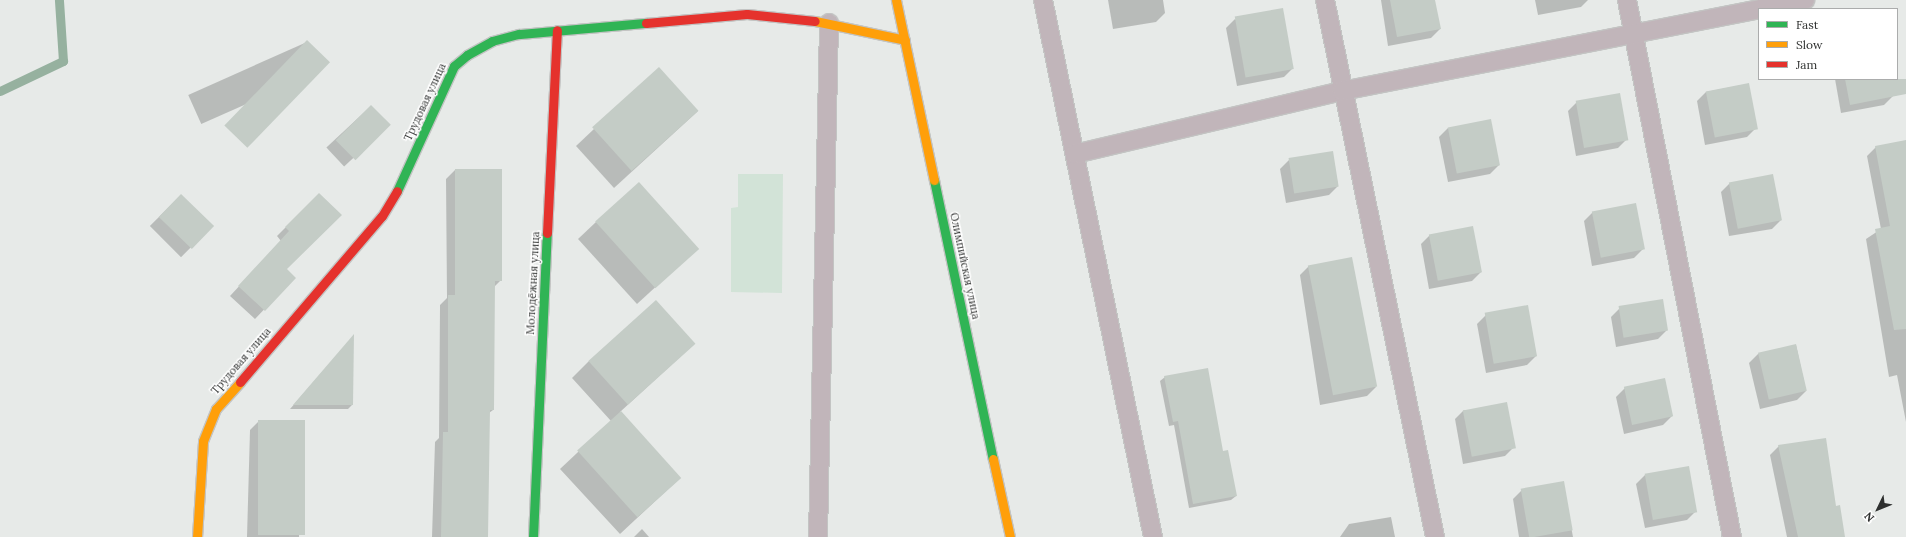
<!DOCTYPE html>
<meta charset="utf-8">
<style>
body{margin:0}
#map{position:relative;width:1906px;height:537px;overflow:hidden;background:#e7eae8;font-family:Lora,serif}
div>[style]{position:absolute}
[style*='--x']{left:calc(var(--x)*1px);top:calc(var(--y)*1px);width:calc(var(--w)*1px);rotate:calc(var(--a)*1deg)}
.green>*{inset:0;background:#d2e3d7}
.shadow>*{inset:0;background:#0003;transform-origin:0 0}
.stream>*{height:9px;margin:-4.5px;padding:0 4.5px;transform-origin:4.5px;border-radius:4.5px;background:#96b19f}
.building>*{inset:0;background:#c4ccc6;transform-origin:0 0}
.roads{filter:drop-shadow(1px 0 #c3c4c3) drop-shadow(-1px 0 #c3c4c3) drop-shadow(0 1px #c3c4c3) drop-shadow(0 -1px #c3c4c3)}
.lane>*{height:18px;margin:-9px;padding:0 9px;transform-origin:9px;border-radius:9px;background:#c1b5ba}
.fast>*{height:9px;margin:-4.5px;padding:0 4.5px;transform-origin:4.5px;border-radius:4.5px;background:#30b455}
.slow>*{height:9px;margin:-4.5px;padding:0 4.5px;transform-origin:4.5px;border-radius:4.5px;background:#ff9f0a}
.jam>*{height:9px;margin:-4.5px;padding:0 4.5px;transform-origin:4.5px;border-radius:4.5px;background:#e5322d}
span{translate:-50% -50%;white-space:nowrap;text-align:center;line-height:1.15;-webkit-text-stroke:3px #fff;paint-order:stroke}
.street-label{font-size:11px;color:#2e302f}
.legend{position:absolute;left:1758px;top:8px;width:140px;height:72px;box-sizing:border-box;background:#fff;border:1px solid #abacac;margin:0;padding:5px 7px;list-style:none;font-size:12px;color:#2e302f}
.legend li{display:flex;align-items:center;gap:8px;height:20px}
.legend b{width:20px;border:1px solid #abacac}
.north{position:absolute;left:1858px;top:489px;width:40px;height:40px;-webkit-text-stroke:3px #fff;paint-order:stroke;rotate:227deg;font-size:11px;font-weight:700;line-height:16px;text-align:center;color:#2e302f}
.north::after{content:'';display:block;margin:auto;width:14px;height:18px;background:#2e302f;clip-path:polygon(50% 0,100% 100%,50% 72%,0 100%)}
</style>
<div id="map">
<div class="green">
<i style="clip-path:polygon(738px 174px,783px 174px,782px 293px,731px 292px,731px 208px,738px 207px)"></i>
</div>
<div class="shadow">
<i style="clip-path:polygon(1108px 0,1163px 0,1165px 13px,1156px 22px,1113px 29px)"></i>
<i style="clip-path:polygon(1381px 0,1434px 0,1440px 29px,1431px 38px,1388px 46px)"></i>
<i style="clip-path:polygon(1535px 0,1588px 0,1581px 7px,1538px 15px)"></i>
<i style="clip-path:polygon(1235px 19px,1293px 68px,1284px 77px,1237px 86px,1226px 28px)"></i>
<i style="left:307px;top:42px;width:32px;height:130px;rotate:66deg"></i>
<i style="clip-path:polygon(1835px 79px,1889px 79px,1893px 96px,1884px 105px,1841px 113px)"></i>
<i style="clip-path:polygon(1748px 84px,1756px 128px,1747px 137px,1705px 145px,1697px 101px,1706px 92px)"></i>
<i style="clip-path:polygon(1577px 102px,1627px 139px,1618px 148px,1576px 156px,1568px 111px)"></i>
<i style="left:371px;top:106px;width:26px;height:61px;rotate:47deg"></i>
<i style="clip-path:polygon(698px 111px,614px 188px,576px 146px,594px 129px)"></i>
<i style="clip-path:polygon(1448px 128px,1499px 165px,1490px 174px,1448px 182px,1439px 137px)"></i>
<i style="clip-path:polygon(1906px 141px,1906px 422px,1897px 375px,1889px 377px,1866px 239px,1881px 229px,1867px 156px,1876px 147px)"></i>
<i style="clip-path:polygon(1332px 152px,1338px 186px,1329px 195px,1286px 203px,1280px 169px,1289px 160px)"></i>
<i style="clip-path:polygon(455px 170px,501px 280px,494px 287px,493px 410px,489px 413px,486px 537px,432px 537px,435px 442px,439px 438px,440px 305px,447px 298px,446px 179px)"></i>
<i style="clip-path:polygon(1730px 183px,1781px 220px,1772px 229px,1729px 236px,1721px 192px)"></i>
<i style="clip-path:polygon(319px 194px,285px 270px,294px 278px,255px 319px,230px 296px,281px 241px,277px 236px)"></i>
<i style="left:181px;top:195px;width:44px;height:44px;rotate:45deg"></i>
<i style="clip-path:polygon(1593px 212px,1643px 249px,1634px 258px,1592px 266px,1584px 221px)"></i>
<i style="clip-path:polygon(596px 222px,697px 249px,637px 304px,578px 239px)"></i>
<i style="clip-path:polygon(1430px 235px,1481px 272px,1472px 281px,1429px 289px,1421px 244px)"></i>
<i style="clip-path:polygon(1309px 266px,1376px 387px,1367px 396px,1320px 405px,1300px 275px)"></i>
<i style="clip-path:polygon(1620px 308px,1667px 330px,1658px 339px,1616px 347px,1611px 317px)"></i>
<i style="clip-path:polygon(1486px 315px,1536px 356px,1527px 365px,1486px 373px,1477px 324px)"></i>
<i style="clip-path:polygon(350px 340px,352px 405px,348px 409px,290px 409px)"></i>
<i style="clip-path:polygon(694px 344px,620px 412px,680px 478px,620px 534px,560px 469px,611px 421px,572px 378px,589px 361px)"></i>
<i style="clip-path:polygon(1796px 345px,1806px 391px,1797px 400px,1760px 409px,1749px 363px,1758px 354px)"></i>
<i style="clip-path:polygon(1165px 377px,1222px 452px,1236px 496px,1231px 500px,1189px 508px,1174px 425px,1169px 426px,1160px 381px)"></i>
<i style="clip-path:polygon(1625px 388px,1672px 416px,1663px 425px,1624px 434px,1616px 397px)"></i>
<i style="clip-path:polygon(1464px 410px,1514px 447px,1505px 456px,1463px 464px,1455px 419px)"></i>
<i style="clip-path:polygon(259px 421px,304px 421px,299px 537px,247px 537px,250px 430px)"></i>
<i style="clip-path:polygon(1779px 446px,1835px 507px,1844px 537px,1787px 537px,1770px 455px)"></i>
<i style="clip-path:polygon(1645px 475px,1696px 511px,1687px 520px,1645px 528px,1636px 484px)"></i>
<i style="clip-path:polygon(1563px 482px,1573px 537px,1519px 537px,1513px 499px,1522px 490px)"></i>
<i style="clip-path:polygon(1391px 517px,1395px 537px,1340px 537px,1349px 524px)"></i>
<i style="clip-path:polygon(642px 529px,649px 537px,634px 537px)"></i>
</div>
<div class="stream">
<i style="--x:0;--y:91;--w:70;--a:-25.5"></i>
<i style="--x:63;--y:61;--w:61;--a:-93.8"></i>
</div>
<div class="building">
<i style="clip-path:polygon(1390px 0,1435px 0,1441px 29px,1397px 37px)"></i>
<i style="left:1283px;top:8px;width:62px;height:49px;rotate:80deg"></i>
<i style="left:307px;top:40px;width:32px;height:119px;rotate:44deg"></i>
<i style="left:659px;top:67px;width:59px;height:90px;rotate:48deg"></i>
<i style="clip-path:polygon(1845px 79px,1906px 79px,1906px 94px,1850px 105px)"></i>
<i style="left:1749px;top:83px;width:47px;height:44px;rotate:79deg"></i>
<i style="left:1620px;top:93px;width:48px;height:45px;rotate:80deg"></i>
<i style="left:371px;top:105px;width:28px;height:50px;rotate:45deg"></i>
<i style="left:1491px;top:119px;width:47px;height:44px;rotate:79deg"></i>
<i style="clip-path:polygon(1906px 140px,1906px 329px,1894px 330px,1875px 229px,1890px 226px,1875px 146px)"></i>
<i style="left:1333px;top:151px;width:36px;height:45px;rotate:81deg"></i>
<i style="clip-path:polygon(455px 169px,502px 169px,502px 281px,495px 281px,494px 410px,490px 410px,488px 537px,441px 537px,443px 432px,448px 432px,448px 295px,455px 295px)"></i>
<i style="left:1773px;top:174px;width:47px;height:45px;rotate:79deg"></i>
<i style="left:639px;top:182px;width:90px;height:59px;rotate:48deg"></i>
<i style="clip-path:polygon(319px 193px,342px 215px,287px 269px,296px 278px,265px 311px,238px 286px,289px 231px,285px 227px)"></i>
<i style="left:181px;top:194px;width:46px;height:32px;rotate:44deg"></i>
<i style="left:1636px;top:203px;width:47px;height:45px;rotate:79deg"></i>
<i style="left:1473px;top:226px;width:47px;height:45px;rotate:79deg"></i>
<i style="left:1352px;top:257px;width:132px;height:45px;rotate:79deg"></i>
<i style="left:1663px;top:299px;width:32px;height:45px;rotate:81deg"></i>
<i style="left:656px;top:300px;width:59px;height:91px;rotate:48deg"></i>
<i style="left:1528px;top:305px;width:52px;height:44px;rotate:80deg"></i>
<i style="clip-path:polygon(354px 334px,353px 405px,293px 405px)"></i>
<i style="left:1796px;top:344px;width:48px;height:39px;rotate:77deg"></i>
<i style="clip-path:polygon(1208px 368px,1223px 451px,1228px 450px,1237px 496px,1193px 504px,1178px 421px,1173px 422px,1164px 376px)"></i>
<i style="left:1665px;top:378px;width:39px;height:42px;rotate:78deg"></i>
<i style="left:1507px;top:402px;width:47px;height:45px;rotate:79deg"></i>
<i style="left:621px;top:411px;width:90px;height:59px;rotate:48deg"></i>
<i style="left:258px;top:420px;width:47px;height:115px"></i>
<i style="clip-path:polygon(1826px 438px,1836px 506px,1840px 505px,1845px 537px,1798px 537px,1778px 445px)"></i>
<i style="left:1689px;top:466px;width:47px;height:45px;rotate:80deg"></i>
<i style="left:1564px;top:481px;width:50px;height:44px;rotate:80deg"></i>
</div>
<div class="roads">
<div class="lane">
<i style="--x:1043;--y:0;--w:548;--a:78.42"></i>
<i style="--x:1325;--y:0;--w:548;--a:78.42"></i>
<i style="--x:1627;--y:0;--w:547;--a:78.94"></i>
<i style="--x:1075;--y:154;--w:274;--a:-13.3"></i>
<i style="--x:1342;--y:91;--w:472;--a:-11.1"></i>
<i style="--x:818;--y:537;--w:514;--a:-88.77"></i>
</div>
<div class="fast">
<i style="--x:934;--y:180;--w:285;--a:78.1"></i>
<i style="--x:397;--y:191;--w:137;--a:-65.5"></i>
<i style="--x:454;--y:66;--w:17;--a:-40"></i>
<i style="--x:467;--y:55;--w:29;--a:-29"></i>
<i style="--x:492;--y:41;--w:28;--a:-15"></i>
<i style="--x:519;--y:34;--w:127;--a:-5"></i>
<i style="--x:533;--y:537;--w:304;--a:-87.4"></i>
</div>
<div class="slow">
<i style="--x:896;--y:0;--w:184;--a:78.1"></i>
<i style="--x:815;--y:21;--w:92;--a:11.9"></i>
<i style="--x:993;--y:459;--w:80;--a:77.7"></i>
<i style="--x:197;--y:537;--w:96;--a:-86.4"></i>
<i style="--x:203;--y:441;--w:35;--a:-68"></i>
<i style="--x:216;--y:409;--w:36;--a:-48"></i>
</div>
<div class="jam">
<i style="--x:646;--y:23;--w:101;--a:-5.1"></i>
<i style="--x:747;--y:14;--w:68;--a:5.9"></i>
<i style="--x:547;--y:233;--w:203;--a:-87.2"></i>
<i style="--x:240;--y:382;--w:218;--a:-49.5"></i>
<i style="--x:382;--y:216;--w:29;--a:-59"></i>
</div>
</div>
<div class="street-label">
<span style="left:425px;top:102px;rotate:-65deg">Трудовая улица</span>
<span style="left:965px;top:266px;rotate:78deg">Олимпийская улица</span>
<span style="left:533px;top:283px;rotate:-87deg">Молодёжная улица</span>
<span style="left:241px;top:361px;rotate:-49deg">Трудовая улица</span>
</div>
<ul class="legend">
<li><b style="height:5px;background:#30b455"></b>Fast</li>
<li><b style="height:5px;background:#ff9f0a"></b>Slow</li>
<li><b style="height:5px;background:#e5322d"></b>Jam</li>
</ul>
<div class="north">N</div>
</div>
